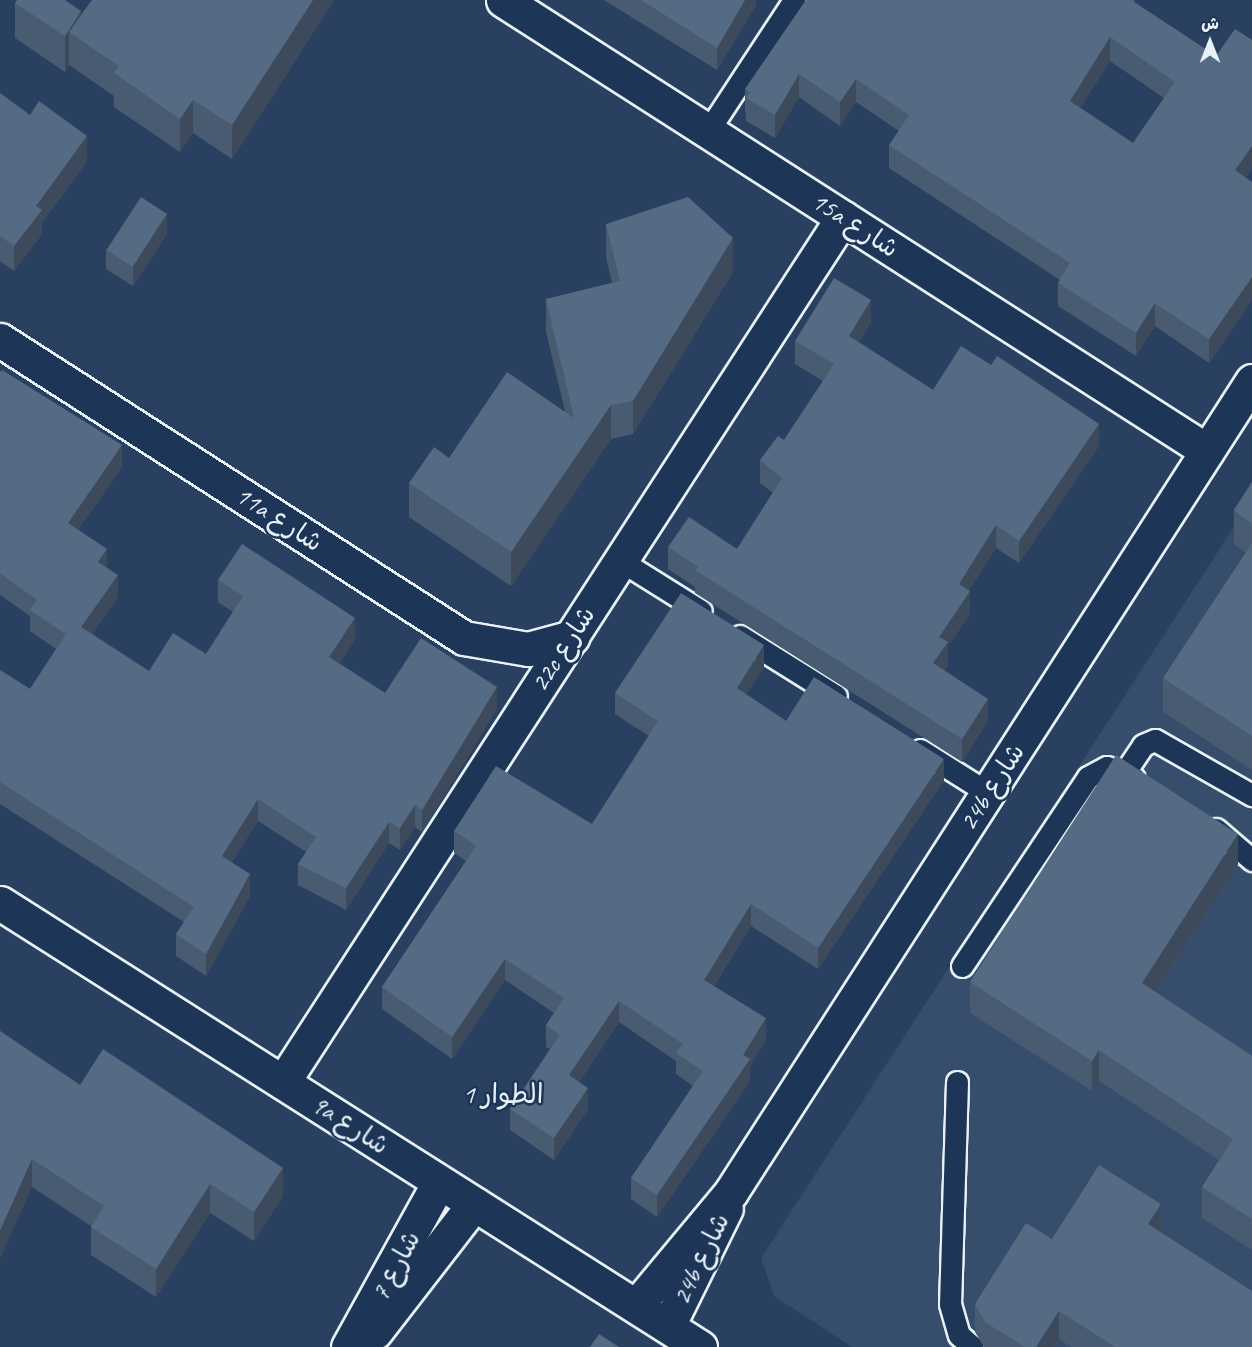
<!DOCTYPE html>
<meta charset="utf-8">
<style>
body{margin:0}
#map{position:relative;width:1252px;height:1347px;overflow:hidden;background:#294061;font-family:Caveat,"Playpen Sans Arabic",sans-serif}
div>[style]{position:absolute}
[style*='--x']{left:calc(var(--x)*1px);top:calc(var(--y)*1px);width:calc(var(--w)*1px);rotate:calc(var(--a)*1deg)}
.built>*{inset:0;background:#364d6b}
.roads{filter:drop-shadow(2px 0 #e8f1f8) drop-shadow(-2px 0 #e8f1f8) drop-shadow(0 2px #e8f1f8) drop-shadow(0 -2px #e8f1f8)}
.lane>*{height:21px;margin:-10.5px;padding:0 10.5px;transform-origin:10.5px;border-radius:10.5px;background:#1d3557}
.street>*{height:33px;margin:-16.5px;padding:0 16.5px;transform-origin:16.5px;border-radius:16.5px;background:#1d3557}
.wall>*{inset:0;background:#495b71}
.shaded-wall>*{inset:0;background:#3c4a5c}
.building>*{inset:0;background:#556a83;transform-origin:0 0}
span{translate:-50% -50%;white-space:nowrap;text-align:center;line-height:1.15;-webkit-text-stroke:5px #1d3557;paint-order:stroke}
.street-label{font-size:26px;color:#e8f1f8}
.neighbourhood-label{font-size:27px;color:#e8f1f8}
.north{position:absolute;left:1180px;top:12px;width:60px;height:60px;-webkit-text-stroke:4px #1d3557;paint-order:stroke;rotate:0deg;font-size:16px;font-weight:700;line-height:24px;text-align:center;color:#e8f1f8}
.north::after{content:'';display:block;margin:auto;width:21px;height:27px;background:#e8f1f8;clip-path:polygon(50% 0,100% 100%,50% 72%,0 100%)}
</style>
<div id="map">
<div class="built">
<i style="clip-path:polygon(1252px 499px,1252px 1347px,852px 1347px,774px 1296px,761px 1258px)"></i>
</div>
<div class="roads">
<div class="lane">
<i style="--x:708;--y:131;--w:157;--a:-56.7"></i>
<i style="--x:621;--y:561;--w:94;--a:32"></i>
<i style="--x:740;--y:636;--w:113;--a:32"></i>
<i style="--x:920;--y:750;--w:80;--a:32.3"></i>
<i style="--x:1125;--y:772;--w:32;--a:-56"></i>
<i style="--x:1143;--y:745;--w:13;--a:-23"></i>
<i style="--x:1155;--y:740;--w:112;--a:29.6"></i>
<i style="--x:1216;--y:829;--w:48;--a:40.7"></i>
<i style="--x:962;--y:966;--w:227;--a:-56.3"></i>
<i style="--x:1088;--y:777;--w:21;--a:-28"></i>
<i style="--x:1107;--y:767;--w:29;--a:22"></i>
<i style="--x:957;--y:1082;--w:222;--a:91.8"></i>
<i style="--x:950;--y:1304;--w:32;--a:74"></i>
<i style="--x:959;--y:1335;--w:18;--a:41"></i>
</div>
<div class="street">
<i style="--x:503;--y:0;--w:836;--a:32.64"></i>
<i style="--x:0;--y:340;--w:551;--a:32.71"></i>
<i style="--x:464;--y:638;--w:65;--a:9.8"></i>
<i style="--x:528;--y:649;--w:46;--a:-15.3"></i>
<i style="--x:0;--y:903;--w:829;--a:32.39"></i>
<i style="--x:283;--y:1082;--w:1030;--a:-57.08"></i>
<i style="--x:637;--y:1305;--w:147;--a:-50.2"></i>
<i style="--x:731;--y:1192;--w:964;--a:-57.28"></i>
<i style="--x:668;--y:1326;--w:131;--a:-63.8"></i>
<i style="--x:375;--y:1332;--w:162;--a:-52.3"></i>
<i style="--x:348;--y:1347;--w:188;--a:-61.1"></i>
</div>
</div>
<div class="wall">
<i style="clip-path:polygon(92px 0,334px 0,232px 159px,193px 133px,180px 152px,114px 107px,114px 96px,69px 65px,65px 72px,15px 38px,15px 3px,81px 15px)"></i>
<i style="clip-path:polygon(604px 0,756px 0,756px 5px,717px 70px)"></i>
<i style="clip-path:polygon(evenodd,806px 0,1135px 0,1134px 2px,1216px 56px,1252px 40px,1252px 169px,1246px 178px,1252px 182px,1252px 300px,1209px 363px,1155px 326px,1136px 356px,1058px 306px,1058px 283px,1060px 280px,889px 168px,889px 145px,899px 131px,856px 102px,840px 126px,799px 97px,775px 138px,746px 121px,746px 113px,745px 113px,745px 89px,806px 0,1110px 61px,1164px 98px,1133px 143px,1080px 108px,1110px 61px)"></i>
<i style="clip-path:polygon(0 93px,87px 161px,42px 223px,42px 234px,14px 271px,0 261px)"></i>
<i style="clip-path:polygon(606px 224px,733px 272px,633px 434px,611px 439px,511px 586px,409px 517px,409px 483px,449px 458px,565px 411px,546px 332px,546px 299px,612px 283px,606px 257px)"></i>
<i style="clip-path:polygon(167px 234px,133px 286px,106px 269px,106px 249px)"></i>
<i style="clip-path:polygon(871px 322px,859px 342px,933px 390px,1099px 446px,1019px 563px,996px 548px,969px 590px,970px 614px,948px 646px,948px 665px,944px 670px,988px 721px,962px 762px,695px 593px,695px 587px,668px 569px,668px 547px,737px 549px,773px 493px,760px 483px,760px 460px,784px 440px,823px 381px,795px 364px,795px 341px)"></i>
<i style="clip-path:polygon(0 372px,122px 467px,78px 530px,107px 567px,118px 597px,92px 634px,149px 671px,206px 654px,233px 612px,218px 602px,218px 580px,355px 640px,339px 663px,385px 693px,497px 709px,422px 832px,415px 827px,400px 850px,389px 843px,346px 910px,298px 885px,298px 864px,306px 852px,258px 821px,231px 862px,250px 896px,206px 976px,176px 956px,176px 934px,184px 922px,0 804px,0 670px,30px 689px,56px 649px,30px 631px,30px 616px,0 595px)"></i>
<i style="clip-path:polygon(1252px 482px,1252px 770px,1163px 712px,1163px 678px,1246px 553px,1234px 544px,1234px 510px)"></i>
<i style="clip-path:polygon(764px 667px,746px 694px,786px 721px,944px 780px,818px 969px,751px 926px,714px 986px,766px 1039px,750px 1066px,750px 1081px,657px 1217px,631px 1199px,631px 1178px,693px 1086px,676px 1074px,676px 1061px,619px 1022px,579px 1082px,588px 1109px,554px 1160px,510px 1130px,510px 1109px,550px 1049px,546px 1047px,546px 1025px,554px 1013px,505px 980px,452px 1059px,382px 1009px,382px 987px,466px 861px,454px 853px,454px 831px,592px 824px,649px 736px,615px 714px,615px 693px)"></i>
<i style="clip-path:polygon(1238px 864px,1156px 992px,1252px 1056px,1252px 1250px,1202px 1218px,1202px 1187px,1219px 1160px,1099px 1081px,1092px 1091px,970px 1013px,970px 982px)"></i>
<i style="clip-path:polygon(0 1031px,80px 1085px,283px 1196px,254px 1241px,210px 1213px,156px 1297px,91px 1255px,91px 1226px,32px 1187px)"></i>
<i style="clip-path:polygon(1161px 1232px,1252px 1347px,1071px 1347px,1059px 1339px,1054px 1347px,984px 1347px,975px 1332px,975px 1304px,1052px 1239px)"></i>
</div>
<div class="shaded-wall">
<i style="clip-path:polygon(313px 0,334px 0,232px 159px,232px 125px)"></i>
<i style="clip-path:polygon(745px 0,756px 0,756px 5px,717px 70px,717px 48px)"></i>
<i style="clip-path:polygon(81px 11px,81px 40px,69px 32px,69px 65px,65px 72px,65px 36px)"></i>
<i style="clip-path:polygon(1110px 37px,1110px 61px,1070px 124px,1070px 101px)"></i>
<i style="clip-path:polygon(799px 74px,799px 97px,775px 138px,775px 115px)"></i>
<i style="clip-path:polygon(856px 79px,856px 102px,840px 126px,840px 102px)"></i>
<i style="clip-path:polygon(193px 100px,193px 133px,180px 152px,180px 119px)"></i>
<i style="clip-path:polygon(87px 136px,87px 161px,42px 223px,42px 234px,14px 271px,14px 246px,36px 206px)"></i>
<i style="clip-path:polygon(1252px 146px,1252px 169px,1235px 194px,1235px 170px)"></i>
<i style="clip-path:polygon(167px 214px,167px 234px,133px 286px,133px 266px)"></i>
<i style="clip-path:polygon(733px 238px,733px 272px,633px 434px,633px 401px)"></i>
<i style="clip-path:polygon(1252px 277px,1252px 300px,1209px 363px,1209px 339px)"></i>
<i style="clip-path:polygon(871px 300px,871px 322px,849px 358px,849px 336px)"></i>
<i style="clip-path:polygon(1155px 303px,1155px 326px,1136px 356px,1136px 333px)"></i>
<i style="clip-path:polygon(611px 405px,611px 439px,511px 586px,511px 552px)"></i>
<i style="clip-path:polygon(1099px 424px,1099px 446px,1019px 563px,1019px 541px)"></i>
<i style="clip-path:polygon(122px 445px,122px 467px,68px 545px,68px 523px)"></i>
<i style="clip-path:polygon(996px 525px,996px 548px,959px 606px,959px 584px)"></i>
<i style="clip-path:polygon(107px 549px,107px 571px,98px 562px)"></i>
<i style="clip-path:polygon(118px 575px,118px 597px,81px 649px,81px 627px)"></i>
<i style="clip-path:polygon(970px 591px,970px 614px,948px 646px,948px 665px,933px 686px,933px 663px,939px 637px)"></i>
<i style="clip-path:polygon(355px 618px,355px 640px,329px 679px,329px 657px)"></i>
<i style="clip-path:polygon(764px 645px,764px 667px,737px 709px,737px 688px)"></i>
<i style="clip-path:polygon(497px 687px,497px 709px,422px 832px,422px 810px)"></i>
<i style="clip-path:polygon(988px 699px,988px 721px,962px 762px,962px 739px)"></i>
<i style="clip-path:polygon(944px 759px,944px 780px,818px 969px,818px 948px)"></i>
<i style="clip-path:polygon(258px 799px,258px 821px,222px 878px,222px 856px)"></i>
<i style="clip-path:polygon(415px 805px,415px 827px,400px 850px,400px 828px)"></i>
<i style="clip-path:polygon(389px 822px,389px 843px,346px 910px,346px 888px)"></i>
<i style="clip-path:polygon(1238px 834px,1238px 864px,1142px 1013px,1142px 983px)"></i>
<i style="clip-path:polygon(250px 874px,250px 896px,206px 976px,206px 954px)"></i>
<i style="clip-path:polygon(751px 904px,751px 926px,704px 1001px,704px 980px)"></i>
<i style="clip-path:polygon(505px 959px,505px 980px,452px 1059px,452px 1037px)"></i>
<i style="clip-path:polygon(619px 1001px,619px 1022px,569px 1096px,569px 1075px)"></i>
<i style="clip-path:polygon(766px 1018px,766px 1039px,750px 1066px,750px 1081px,657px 1217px,657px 1195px)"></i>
<i style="clip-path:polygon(1099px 1050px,1099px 1081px,1092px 1091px,1092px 1061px)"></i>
<i style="clip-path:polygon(588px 1088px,588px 1109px,554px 1160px,554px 1138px)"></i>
<i style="clip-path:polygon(32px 1159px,32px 1187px,0 1259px,0 1231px)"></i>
<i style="clip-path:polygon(283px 1168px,283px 1196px,254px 1241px,254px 1212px)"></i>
<i style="clip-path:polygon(210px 1184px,210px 1213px,156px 1297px,156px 1269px)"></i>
<i style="clip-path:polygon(1161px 1204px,1161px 1232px,1148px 1224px)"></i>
<i style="clip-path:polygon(1059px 1311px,1059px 1339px,1054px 1347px,1036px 1347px)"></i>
</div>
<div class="building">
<i style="clip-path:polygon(17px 0,65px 0,81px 11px,65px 36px,15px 3px)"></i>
<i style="clip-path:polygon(92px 0,313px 0,232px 125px,193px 100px,180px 119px,114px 73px,119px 66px,69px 32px)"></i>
<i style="clip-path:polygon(641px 0,745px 0,717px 48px)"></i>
<i style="clip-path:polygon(evenodd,806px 0,1131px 0,1216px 56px,1235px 29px,1252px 40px,1252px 146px,1235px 170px,1252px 182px,1252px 277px,1209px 339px,1155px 303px,1136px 333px,1058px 283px,1070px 263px,889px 145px,909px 115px,856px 79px,840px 102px,799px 74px,775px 115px,746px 98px,750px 92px,745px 89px,806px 0,1110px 37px,1175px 82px,1133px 143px,1070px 101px,1110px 37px)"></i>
<i style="clip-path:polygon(0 93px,30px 115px,39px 101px,87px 136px,36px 206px,42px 210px,14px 246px,0 236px)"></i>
<i style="left:141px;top:197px;width:31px;height:63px;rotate:33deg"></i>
<i style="clip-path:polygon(688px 197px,733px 238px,633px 401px,611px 405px,511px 552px,409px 483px,434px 447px,449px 458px,507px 372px,574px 418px,546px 299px,620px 281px,606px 224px)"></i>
<i style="clip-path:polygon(834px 278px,871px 300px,849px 336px,933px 390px,961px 346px,991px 365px,997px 356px,1099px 424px,1019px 541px,996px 525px,959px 584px,970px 591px,939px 637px,948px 642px,933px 663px,988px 699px,962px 739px,695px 570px,698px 567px,668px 547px,689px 517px,737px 549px,782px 478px,760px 460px,778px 436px,784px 440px,834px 364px,795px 341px)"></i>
<i style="clip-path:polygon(2px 370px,122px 445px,68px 523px,107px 549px,98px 562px,118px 575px,81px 627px,149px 671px,173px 633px,206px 654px,243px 596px,218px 580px,242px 544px,355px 618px,329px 657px,385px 693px,421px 638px,497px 687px,422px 810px,415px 805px,400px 828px,389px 822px,346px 888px,298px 864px,316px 837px,258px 799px,222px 856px,250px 874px,206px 954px,176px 934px,194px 907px,0 782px,0 670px,30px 689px,66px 634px,30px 610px,37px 600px,0 573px,0 372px)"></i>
<i style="clip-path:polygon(1252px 482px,1252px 524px,1234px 510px)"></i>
<i style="clip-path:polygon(1252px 543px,1252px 736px,1163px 678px)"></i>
<i style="clip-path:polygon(681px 593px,764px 645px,737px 688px,786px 721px,814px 677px,944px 759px,818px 948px,751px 904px,704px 980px,766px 1018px,743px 1055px,750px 1059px,657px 1195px,631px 1178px,703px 1071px,676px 1053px,683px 1044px,619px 1001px,569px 1075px,588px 1088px,554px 1138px,510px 1109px,560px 1035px,546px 1025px,564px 998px,505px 959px,452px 1037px,382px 987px,476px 846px,454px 831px,496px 766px,592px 824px,658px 721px,615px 693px)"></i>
<i style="clip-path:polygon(1116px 755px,1238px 834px,1142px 983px,1252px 1056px,1252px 1219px,1202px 1187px,1233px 1139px,1099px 1050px,1092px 1061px,970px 982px)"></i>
<i style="clip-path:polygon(0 1031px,80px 1085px,103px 1049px,283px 1168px,254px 1212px,210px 1184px,156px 1269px,91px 1227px,104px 1206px,32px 1159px,0 1231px)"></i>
<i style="clip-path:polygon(1099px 1165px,1161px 1204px,1148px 1224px,1252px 1291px,1252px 1347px,1115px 1347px,1059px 1311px,1036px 1347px,1025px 1347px,985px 1322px,975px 1304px,1026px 1223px,1052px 1239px)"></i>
<i style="clip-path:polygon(599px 1334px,619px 1347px,590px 1347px)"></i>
</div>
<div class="street-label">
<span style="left:855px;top:225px;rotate:33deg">15a شارع</span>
<span style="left:279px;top:519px;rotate:33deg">11a شارع</span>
<span style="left:563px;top:649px;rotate:-57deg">22c شارع</span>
<span style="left:992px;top:787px;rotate:-57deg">24b شارع</span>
<span style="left:350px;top:1125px;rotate:33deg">9a شارع</span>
<span style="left:701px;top:1259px;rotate:-64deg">24b شارع</span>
<span style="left:396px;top:1266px;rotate:-62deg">شارع 7</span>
</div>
<div class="neighbourhood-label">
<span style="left:503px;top:1095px">الطوار 1</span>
</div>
<div class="north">ش</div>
</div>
